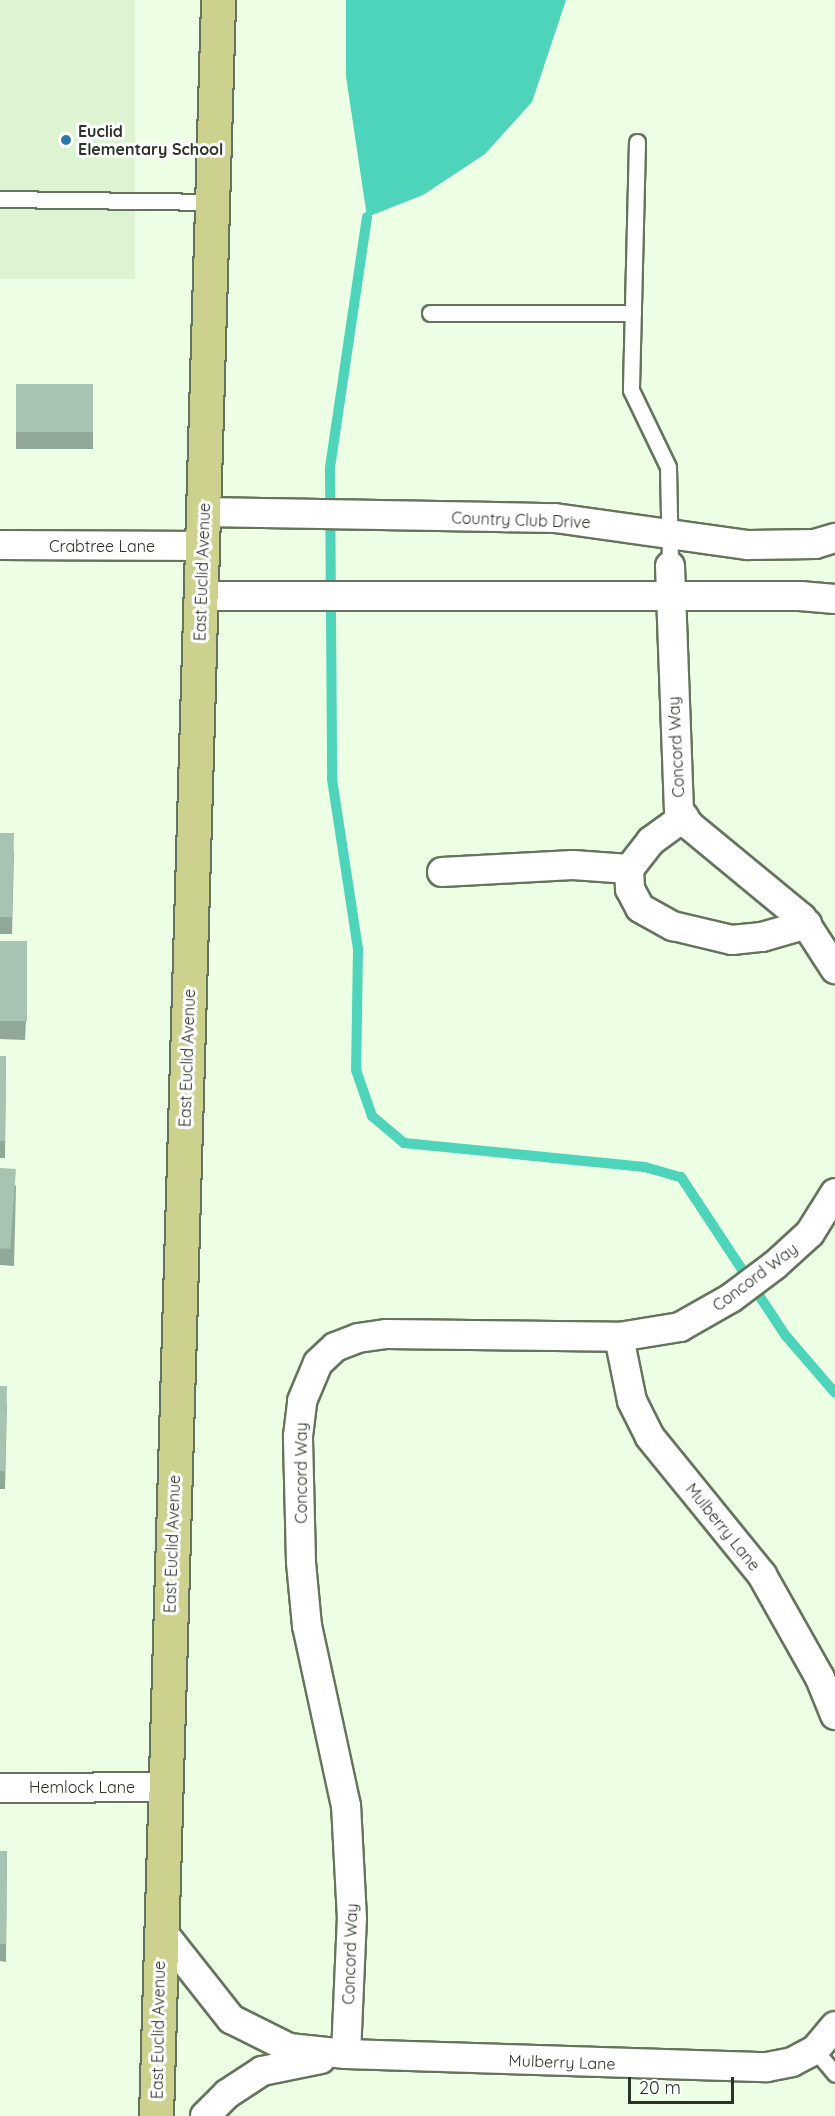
<!DOCTYPE html>
<style>
body{margin:0}
#map{position:relative;width:835px;height:2116px;overflow:hidden;background:#ecfee3;font-family:Quicksand,sans-serif}
div>[style]{position:absolute}
[style*='--x']{left:calc(var(--x)*1px);top:calc(var(--y)*1px);width:calc(var(--w)*1px);rotate:calc(var(--a)*1deg)}
.built>*{inset:0;background:#ddf4d3;transform-origin:0 0}
.water>*{inset:0;background:#4dd4ba}
.stream>*{height:10px;margin:-5px;padding:0 5px;transform-origin:5px;border-radius:5px;background:#4dd4ba}
.roads{filter:drop-shadow(2px 0 #65755d) drop-shadow(-2px 0 #65755d) drop-shadow(0 2px #65755d) drop-shadow(0 -2px #65755d)}
.service>*{height:15px;margin:-7.5px;padding:0 7.5px;transform-origin:7.5px;border-radius:7.5px;background:#fff}
.minor>*{height:28px;margin:-14px;padding:0 14px;transform-origin:14px;border-radius:14px;background:#fff}
.primary>*{height:33px;margin:-16.5px;padding:0 16.5px;transform-origin:16.5px;border-radius:16.5px;background:#ccd28e}
.wall>*{inset:0;background:#90a898;transform-origin:0 0}
.shaded-wall>*{inset:0;background:#75887c}
.building>*{inset:0;background:#a7c3b1;transform-origin:0 0}
.dots>*{width:16px;height:16px;translate:-50% -50%;box-sizing:border-box;border:3px solid #fff;border-radius:50%}
span{translate:-50% -50%;white-space:nowrap;text-align:center;line-height:1.15;-webkit-text-stroke:6px #fff;paint-order:stroke}
.poi-label{font-size:16px;color:#2b3228;font-weight:700}
.left{translate:0 -50%;text-align:left}
.street-label{font-size:16px;color:#2b3228}
.scale{position:absolute;left:628px;top:2077px;width:106px;height:27px;box-sizing:border-box;border:3px solid #2b3228;border-top:0;padding-left:8px;font-size:18px;line-height:21px;white-space:nowrap;color:#2b3228;-webkit-text-stroke:4px #fff;paint-order:stroke}
</style>
<div id="map">
<div class="built">
<i style="left:0;top:0;width:135px;height:279px"></i>
</div>
<div class="water">
<i style="clip-path:polygon(346px 0,566px 0,532px 102px,485px 154px,423px 195px,367px 217px,346px 76px)"></i>
</div>
<div class="stream">
<i style="--x:367;--y:217;--w:255;--a:98.4"></i>
<i style="--x:330;--y:469;--w:310;--a:89.6"></i>
<i style="--x:332;--y:779;--w:172;--a:81.3"></i>
<i style="--x:358;--y:949;--w:121;--a:90.9"></i>
<i style="--x:356;--y:1070;--w:49;--a:70.8"></i>
<i style="--x:372;--y:1116;--w:42;--a:40.2"></i>
<i style="--x:404;--y:1143;--w:242;--a:5.7"></i>
<i style="--x:645;--y:1167;--w:37;--a:16"></i>
<i style="--x:681;--y:1177;--w:191;--a:56.6"></i>
<i style="--x:786;--y:1336;--w:75;--a:49.3"></i>
</div>
<div class="roads">
<div class="service">
<i style="--x:637;--y:142;--w:248;--a:91.4"></i>
<i style="--x:631;--y:390;--w:85;--a:64.3"></i>
<i style="--x:668;--y:467;--w:99;--a:88.8"></i>
<i style="--x:0;--y:199;--w:214;--a:0.8"></i>
<i style="--x:430;--y:313;--w:203;--a:0"></i>
<i style="--x:815;--y:2050;--w:31;--a:50"></i>
</div>
<div class="minor">
<i style="--x:204;--y:512;--w:351;--a:1"></i>
<i style="--x:555;--y:518;--w:195;--a:8"></i>
<i style="--x:748;--y:545;--w:67;--a:-0.9"></i>
<i style="--x:815;--y:544;--w:21;--a:-17"></i>
<i style="--x:0;--y:545;--w:203;--a:0.3"></i>
<i style="--x:670;--y:566;--w:244;--a:87.9"></i>
<i style="--x:679;--y:810;--w:18;--a:56"></i>
<i style="--x:689;--y:825;--w:146;--a:39.5"></i>
<i style="--x:802;--y:918;--w:61;--a:57.1"></i>
<i style="--x:202;--y:596;--w:598;--a:0"></i>
<i style="--x:800;--y:596;--w:35;--a:5"></i>
<i style="--x:684;--y:817;--w:41;--a:144"></i>
<i style="--x:651;--y:841;--w:36;--a:128"></i>
<i style="--x:629;--y:869;--w:20;--a:87"></i>
<i style="--x:630;--y:889;--w:21;--a:62"></i>
<i style="--x:640;--y:908;--w:38;--a:29"></i>
<i style="--x:673;--y:926;--w:61;--a:13.3"></i>
<i style="--x:732;--y:940;--w:30;--a:-6"></i>
<i style="--x:762;--y:937;--w:47;--a:-16.1"></i>
<i style="--x:442;--y:872;--w:131;--a:-3.1"></i>
<i style="--x:573;--y:865;--w:56;--a:4.1"></i>
<i style="--x:619;--y:1337;--w:65;--a:78.5"></i>
<i style="--x:632;--y:1401;--w:40;--a:63.4"></i>
<i style="--x:650;--y:1437;--w:178;--a:50.9"></i>
<i style="--x:762;--y:1575;--w:118;--a:60.6"></i>
<i style="--x:820;--y:1678;--w:40;--a:68"></i>
<i style="--x:0;--y:1788;--w:164;--a:-0.3"></i>
<i style="--x:160;--y:1929;--w:115;--a:51.7"></i>
<i style="--x:231;--y:2019;--w:65;--a:26.6"></i>
<i style="--x:289;--y:2048;--w:57;--a:6"></i>
<i style="--x:346;--y:2054;--w:421;--a:1.8"></i>
<i style="--x:767;--y:2067;--w:25;--a:-11"></i>
<i style="--x:792;--y:2062;--w:26;--a:-28"></i>
<i style="--x:815;--y:2050;--w:31;--a:-50"></i>
<i style="--x:346;--y:2054;--w:135;--a:-87.5"></i>
<i style="--x:352;--y:1919;--w:113;--a:-93"></i>
<i style="--x:346;--y:1806;--w:184;--a:-102.2"></i>
<i style="--x:307;--y:1626;--w:64;--a:-95.4"></i>
<i style="--x:301;--y:1562;--w:126;--a:-91.4"></i>
<i style="--x:298;--y:1436;--w:35;--a:-83"></i>
<i style="--x:302;--y:1401;--w:41;--a:-67.2"></i>
<i style="--x:318;--y:1363;--w:23;--a:-43"></i>
<i style="--x:335;--y:1347;--w:25;--a:-21"></i>
<i style="--x:358;--y:1338;--w:29;--a:-8"></i>
<i style="--x:387;--y:1334;--w:232;--a:0.7"></i>
<i style="--x:619;--y:1337;--w:62;--a:-9.3"></i>
<i style="--x:680;--y:1327;--w:59;--a:-29.6"></i>
<i style="--x:731;--y:1298;--w:55;--a:-36.9"></i>
<i style="--x:775;--y:1265;--w:47;--a:-42.4"></i>
<i style="--x:810;--y:1233;--w:47;--a:-58"></i>
<i style="--x:205;--y:2116;--w:31;--a:-45"></i>
<i style="--x:227;--y:2094;--w:42;--a:-33.3"></i>
<i style="--x:262;--y:2071;--w:60;--a:-11.5"></i>
</div>
<div class="primary">
<i style="--x:156;--y:2116;--w:2117;--a:-88.32"></i>
</div>
</div>
<div class="wall">
<i style="left:16px;top:384px;width:77px;height:65px"></i>
<i style="clip-path:polygon(0 833px,14px 851px,12px 934px,0 934px)"></i>
<i style="clip-path:polygon(0 941px,27px 959px,25px 1040px,0 1039px)"></i>
<i style="clip-path:polygon(0 1056px,6px 1056px,5px 1158px,0 1158px)"></i>
<i style="clip-path:polygon(0 1168px,16px 1186px,14px 1266px,0 1265px)"></i>
<i style="clip-path:polygon(0 1386px,7px 1404px,5px 1489px,0 1489px)"></i>
<i style="clip-path:polygon(0 1851px,7px 1851px,6px 1962px,0 1961px)"></i>
</div>
<div class="shaded-wall">
<i style="clip-path:polygon(27px 941px,27px 959px,25px 1040px,25px 1022px)"></i>
</div>
<div class="building">
<i style="left:16px;top:384px;width:77px;height:48px"></i>
<i style="clip-path:polygon(0 833px,14px 833px,12px 917px,0 917px)"></i>
<i style="left:0;top:941px;width:27px;height:80px"></i>
<i style="clip-path:polygon(0 1056px,6px 1056px,5px 1141px,0 1141px)"></i>
<i style="left:0;top:1168px;width:16px;height:80px;rotate:4deg"></i>
<i style="clip-path:polygon(0 1386px,7px 1386px,5px 1471px,0 1471px)"></i>
<i style="clip-path:polygon(0 1851px,7px 1851px,6px 1944px,0 1944px)"></i>
</div>
<div class="dots">
<i style="left:66px;top:140px;background:#2a78aa"></i>
</div>
<div class="poi-label">
<span class="left" style="left:78px;top:140px">Euclid<br>Elementary School</span>
</div>
<div class="street-label">
<span style="left:521px;top:520px;rotate:2deg">Country Club Drive</span>
<span style="left:102px;top:546px">Crabtree Lane</span>
<span style="left:202px;top:572px;rotate:-88deg">East Euclid Avenue</span>
<span style="left:676px;top:747px;rotate:-93deg">Concord Way</span>
<span style="left:187px;top:1058px;rotate:-88deg">East Euclid Avenue</span>
<span style="left:755px;top:1277px;rotate:-37deg">Concord Way</span>
<span style="left:301px;top:1473px;rotate:-90deg">Concord Way</span>
<span style="left:723px;top:1527px;rotate:51deg">Mulberry Lane</span>
<span style="left:172px;top:1544px;rotate:-88deg">East Euclid Avenue</span>
<span style="left:82px;top:1787px">Hemlock Lane</span>
<span style="left:350px;top:1954px;rotate:-88deg">Concord Way</span>
<span style="left:158px;top:2030px;rotate:-89deg">East Euclid Avenue</span>
<span style="left:562px;top:2062px;rotate:2deg">Mulberry Lane</span>
</div>
<div class="scale">20 m</div>
</div>
